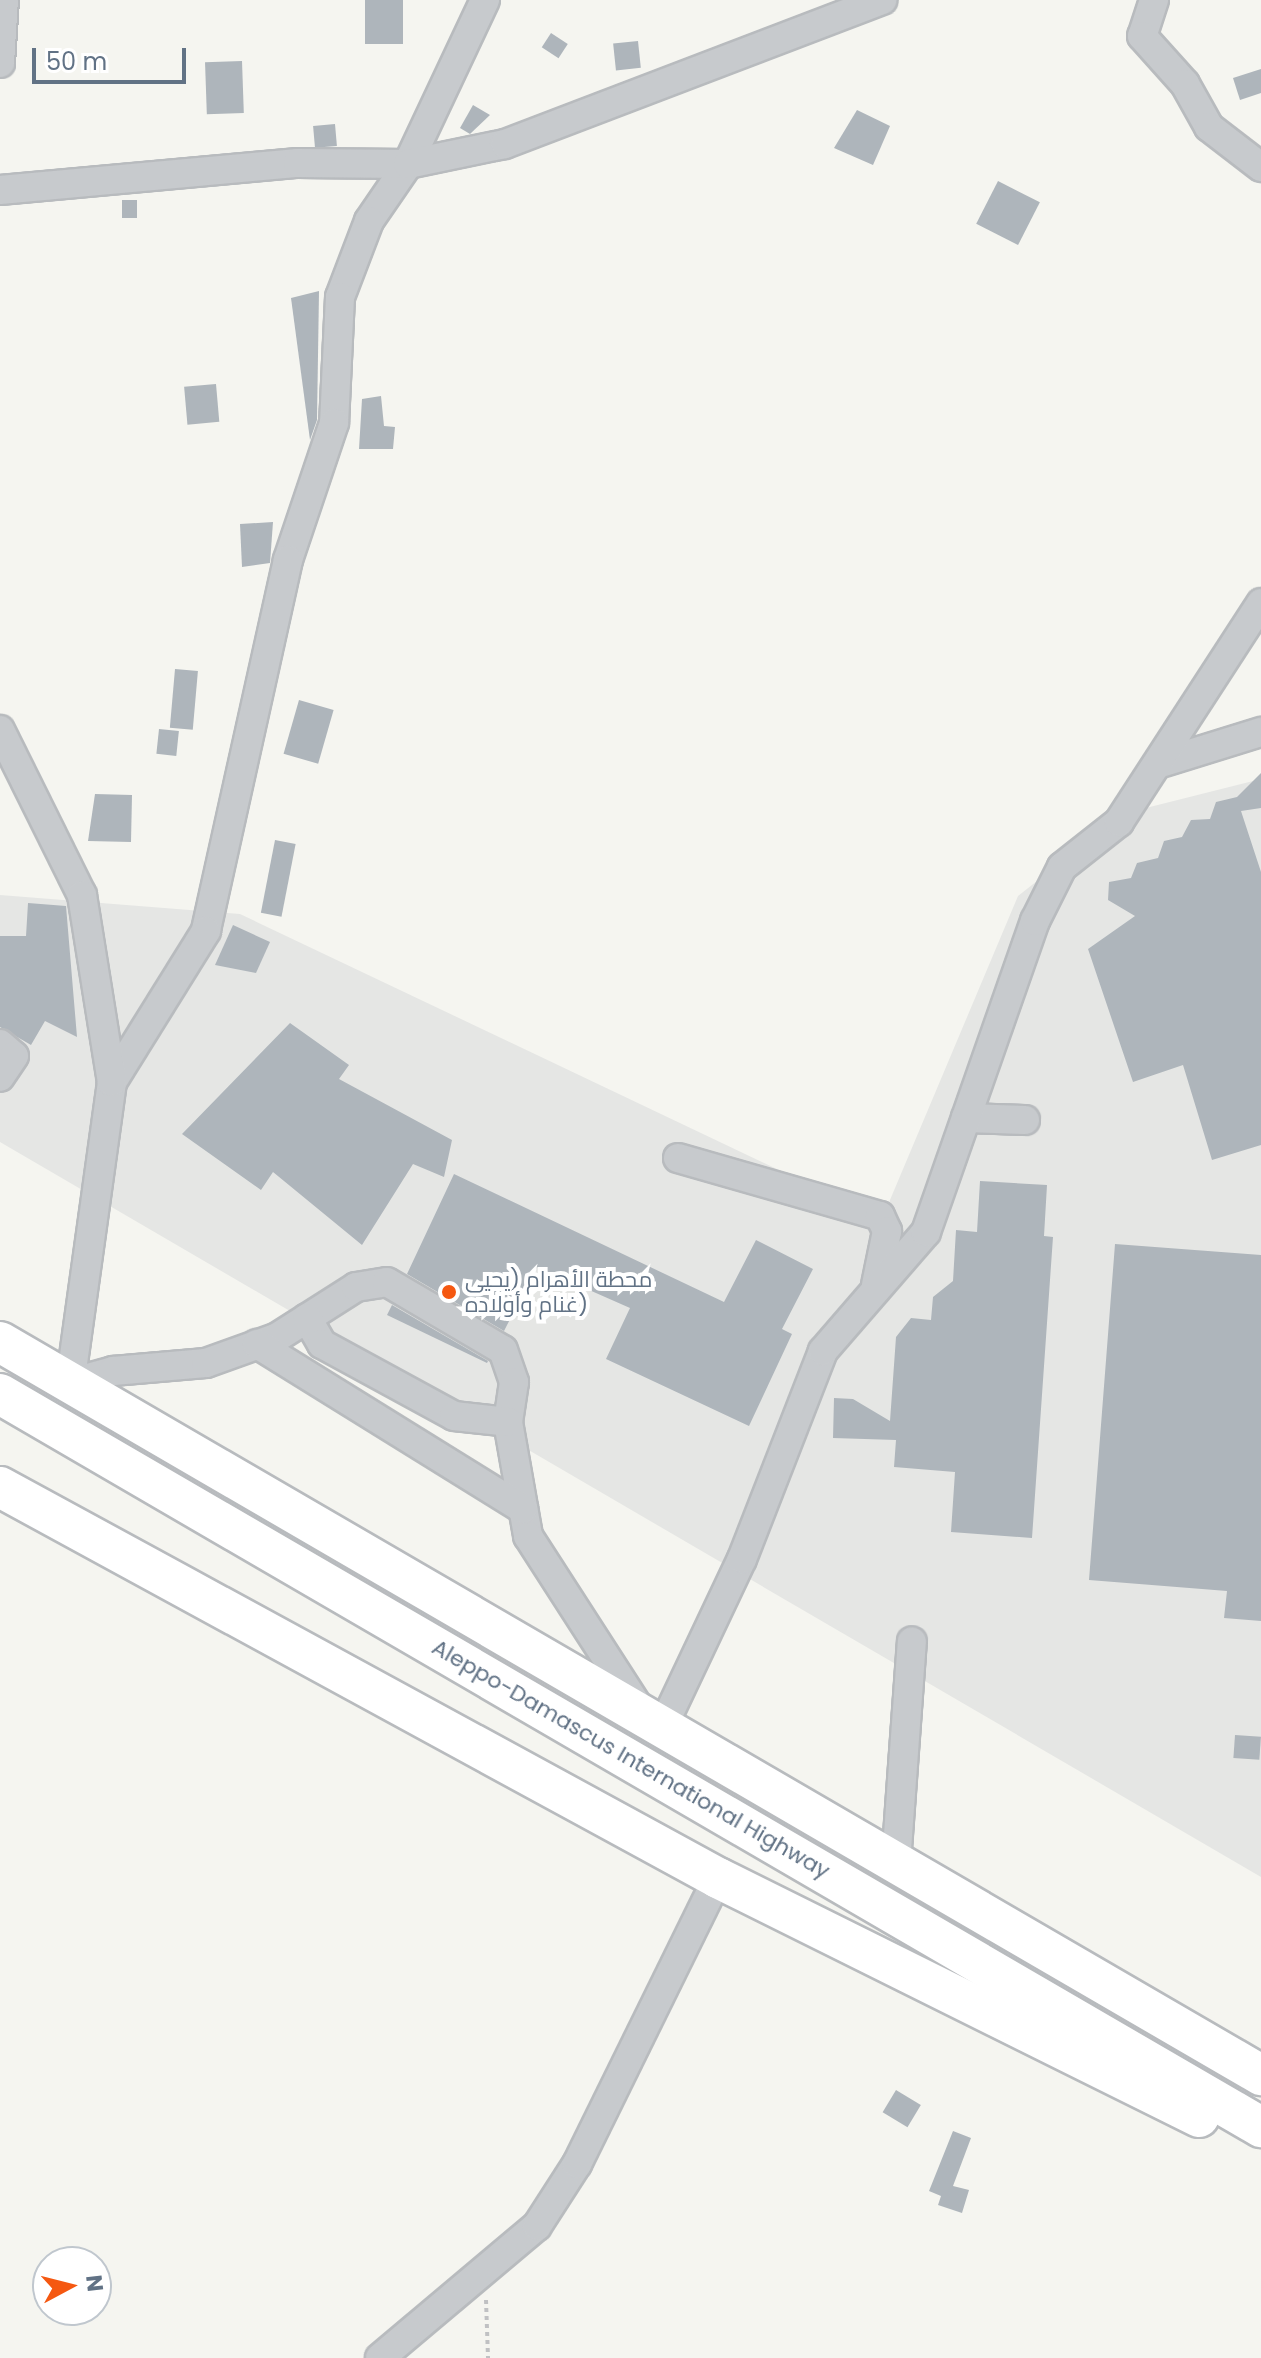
<!DOCTYPE html>
<meta charset="utf-8">
<style>
body{margin:0}
#map{position:relative;width:1261px;height:2358px;overflow:hidden;background:#f5f5f0;font-family:Poppins,Cairo,sans-serif}
div>[style]{position:absolute}
[style*='--x']{left:calc(var(--x)*1px);top:calc(var(--y)*1px);width:calc(var(--w)*1px);rotate:calc(var(--a)*1deg)}
.built>*{inset:0;background:#e5e6e4}
.building>*{inset:0;background:#aeb5bb;transform-origin:0 0}
.path>*{height:4px;margin-top:-2px;transform-origin:0;background:repeating-linear-gradient(90deg,#c0c1c3 0 4px,transparent 0 8px)}
.roads{filter:drop-shadow(2px 0 #b8bbbe) drop-shadow(-2px 0 #b8bbbe) drop-shadow(0 2px #b8bbbe) drop-shadow(0 -2px #b8bbbe)}
.minor>*{height:28px;margin:-14px;padding:0 14px;transform-origin:14px;border-radius:14px;background:#c7cacd}
.highway>*{height:40px;margin:-20px;padding:0 20px;transform-origin:20px;border-radius:20px;background:#fff}
.dots>*{width:22px;height:22px;translate:-50% -50%;box-sizing:border-box;border:4px solid #fff;border-radius:50%}
span{translate:-50% -50%;white-space:nowrap;text-align:center;line-height:1.15;-webkit-text-stroke:8px #fff;paint-order:stroke}
.poi-label{font-size:22px;color:#617285}
.left{translate:0 -50%;text-align:left}
.street-label{font-size:22px;color:#617285}
.north{position:absolute;left:32px;top:2246px;width:80px;height:80px;box-sizing:border-box;background:#fff;border:2px solid #c0c7ce;border-radius:50%;rotate:83deg;font-size:22px;font-weight:700;line-height:32px;text-align:center;color:#617285}
.north::after{content:'';display:block;margin:auto;width:28px;height:36px;background:#f55811;clip-path:polygon(50% 0,100% 100%,50% 72%,0 100%)}
.scale{position:absolute;left:32px;top:48px;width:154px;height:36px;box-sizing:border-box;border:4px solid #617285;border-top:0;padding-left:10px;font-size:24px;line-height:28px;white-space:nowrap;color:#617285;-webkit-text-stroke:6px #fff;paint-order:stroke}
</style>
<div id="map">
<div class="built">
<i style="clip-path:polygon(1261px 779px,1261px 1877px,0 1142px,0 895px,240px 914px,882px 1219px,1018px 896px,1122px 814px)"></i>
</div>
<div class="building">
<i style="left:365px;top:0;width:38px;height:44px"></i>
<i style="left:551px;top:33px;width:20px;height:17px;rotate:33deg"></i>
<i style="left:638px;top:41px;width:27px;height:25px;rotate:84deg"></i>
<i style="left:242px;top:61px;width:52px;height:37px;rotate:88deg"></i>
<i style="clip-path:polygon(1261px 69px,1261px 93px,1240px 100px,1233px 78px)"></i>
<i style="clip-path:polygon(473px 105px,490px 115px,470px 134px,460px 128px)"></i>
<i style="clip-path:polygon(857px 110px,890px 126px,873px 165px,834px 148px)"></i>
<i style="left:335px;top:124px;width:22px;height:22px;rotate:85deg"></i>
<i style="left:998px;top:181px;width:47px;height:48px;rotate:27deg"></i>
<i style="left:122px;top:200px;width:15px;height:18px"></i>
<i style="clip-path:polygon(319px 291px,317px 420px,310px 440px,291px 298px)"></i>
<i style="left:216px;top:384px;width:38px;height:32px;rotate:85deg"></i>
<i style="clip-path:polygon(381px 396px,384px 426px,395px 427px,393px 449px,359px 449px,362px 399px)"></i>
<i style="clip-path:polygon(273px 522px,270px 563px,242px 567px,240px 524px)"></i>
<i style="left:175px;top:669px;width:23px;height:59px;rotate:5deg"></i>
<i style="left:299px;top:700px;width:36px;height:56px;rotate:16deg"></i>
<i style="left:159px;top:729px;width:20px;height:25px;rotate:6deg"></i>
<i style="clip-path:polygon(1261px 773px,1261px 808px,1241px 811px,1261px 872px,1261px 1145px,1212px 1160px,1183px 1065px,1133px 1082px,1088px 949px,1135px 916px,1108px 900px,1109px 882px,1131px 878px,1137px 863px,1158px 858px,1164px 841px,1182px 837px,1191px 820px,1210px 819px,1216px 802px,1237px 797px)"></i>
<i style="clip-path:polygon(95px 794px,132px 795px,131px 842px,88px 841px)"></i>
<i style="left:275px;top:840px;width:21px;height:74px;rotate:11deg"></i>
<i style="clip-path:polygon(28px 903px,66px 906px,77px 1037px,45px 1021px,31px 1045px,0 1027px,0 936px,26px 936px)"></i>
<i style="clip-path:polygon(233px 925px,270px 942px,256px 973px,215px 965px)"></i>
<i style="clip-path:polygon(290px 1023px,349px 1065px,339px 1079px,452px 1140px,444px 1177px,413px 1164px,362px 1245px,273px 1172px,261px 1190px,182px 1134px)"></i>
<i style="clip-path:polygon(454px 1174px,724px 1302px,756px 1240px,813px 1269px,782px 1329px,792px 1334px,749px 1426px,606px 1359px,630px 1308px,537px 1267px,504px 1331px,407px 1274px)"></i>
<i style="clip-path:polygon(980px 1181px,1047px 1185px,1044px 1236px,1053px 1237px,1032px 1538px,951px 1532px,955px 1472px,894px 1467px,896px 1440px,833px 1438px,834px 1398px,853px 1399px,890px 1421px,896px 1337px,911px 1318px,931px 1320px,933px 1297px,953px 1281px,956px 1230px,977px 1232px)"></i>
<i style="clip-path:polygon(1115px 1244px,1261px 1255px,1261px 1621px,1224px 1618px,1227px 1591px,1089px 1580px)"></i>
<i style="clip-path:polygon(392px 1305px,488px 1361px,487px 1363px,387px 1315px)"></i>
<i style="left:1235px;top:1735px;width:26px;height:23px;rotate:4deg"></i>
<i style="left:896px;top:2090px;width:29px;height:26px;rotate:31deg"></i>
<i style="clip-path:polygon(953px 2131px,971px 2138px,953px 2186px,969px 2190px,962px 2213px,938px 2205px,941px 2196px,929px 2191px)"></i>
</div>
<div class="path">
<i style="--x:486;--y:2300;--w:58;--a:88"></i>
</div>
<div class="roads">
<div class="minor">
<i style="--x:485;--y:0;--w:181;--a:115.2"></i>
<i style="--x:408;--y:164;--w:69;--a:124.4"></i>
<i style="--x:369;--y:221;--w:81;--a:110.9"></i>
<i style="--x:340;--y:297;--w:126;--a:92.7"></i>
<i style="--x:334;--y:423;--w:145;--a:108.6"></i>
<i style="--x:288;--y:560;--w:380;--a:102.5"></i>
<i style="--x:206;--y:931;--w:178;--a:121.9"></i>
<i style="--x:112;--y:1082;--w:304;--a:97.9"></i>
<i style="--x:70;--y:1383;--w:45;--a:-15.6"></i>
<i style="--x:113;--y:1371;--w:93;--a:-4.9"></i>
<i style="--x:206;--y:1363;--w:74;--a:-19.7"></i>
<i style="--x:276;--y:1338;--w:95;--a:-32.5"></i>
<i style="--x:356;--y:1287;--w:31;--a:-9"></i>
<i style="--x:387;--y:1282;--w:134;--a:30.4"></i>
<i style="--x:503;--y:1350;--w:34;--a:71"></i>
<i style="--x:514;--y:1382;--w:40;--a:98.5"></i>
<i style="--x:508;--y:1422;--w:116;--a:80"></i>
<i style="--x:528;--y:1536;--w:211;--a:57.2"></i>
<i style="--x:1154;--y:0;--w:38;--a:108"></i>
<i style="--x:1142;--y:36;--w:64;--a:48.1"></i>
<i style="--x:1185;--y:84;--w:49;--a:60.8"></i>
<i style="--x:1209;--y:127;--w:66;--a:37.6"></i>
<i style="--x:0;--y:63;--w:63;--a:-86.4"></i>
<i style="--x:0;--y:190;--w:299;--a:-5.2"></i>
<i style="--x:298;--y:163;--w:110;--a:0.5"></i>
<i style="--x:408;--y:164;--w:99;--a:-11.7"></i>
<i style="--x:505;--y:144;--w:404;--a:-20.9"></i>
<i style="--x:0;--y:730;--w:184;--a:63.6"></i>
<i style="--x:82;--y:895;--w:189;--a:80.9"></i>
<i style="--x:1164;--y:762;--w:102;--a:-17.2"></i>
<i style="--x:0;--y:1044;--w:18;--a:41"></i>
<i style="--x:14;--y:1056;--w:25;--a:124"></i>
<i style="--x:966;--y:1118;--w:59;--a:1.9"></i>
<i style="--x:678;--y:1158;--w:210;--a:16"></i>
<i style="--x:880;--y:1216;--w:17;--a:65"></i>
<i style="--x:887;--y:1231;--w:55;--a:101.5"></i>
<i style="--x:307;--y:1318;--w:30;--a:60"></i>
<i style="--x:322;--y:1344;--w:150;--a:28.6"></i>
<i style="--x:454;--y:1416;--w:54;--a:6.3"></i>
<i style="--x:257;--y:1344;--w:313;--a:31.8"></i>
<i style="--x:662;--y:1728;--w:187;--a:-64.7"></i>
<i style="--x:742;--y:1559;--w:223;--a:-68.7"></i>
<i style="--x:823;--y:1351;--w:157;--a:-49.1"></i>
<i style="--x:926;--y:1232;--w:330;--a:-70.7"></i>
<i style="--x:1035;--y:921;--w:60;--a:-63.4"></i>
<i style="--x:1062;--y:867;--w:73;--a:-38.3"></i>
<i style="--x:1119;--y:822;--w:261;--a:-57"></i>
<i style="--x:896;--y:1863;--w:222;--a:-85.9"></i>
<i style="--x:380;--y:2358;--w:205;--a:-40.1"></i>
<i style="--x:537;--y:2226;--w:74;--a:-57.2"></i>
<i style="--x:577;--y:2164;--w:319;--a:-63.8"></i>
</div>
<div class="highway">
<i style="--x:0;--y:1342;--w:1459;--a:30.17"></i>
<i style="--x:0;--y:1394;--w:1459;--a:30.17"></i>
<i style="--x:0;--y:1487;--w:818;--a:28.57"></i>
<i style="--x:718;--y:1878;--w:537;--a:26.42"></i>
</div>
</div>
<div class="dots">
<i style="left:449px;top:1292px;background:#f55811"></i>
</div>
<div class="poi-label">
<span class="left" style="left:465px;top:1292px">محطة الأهرام (يحيى<br>غنام وأولاده)</span>
</div>
<div class="street-label">
<span style="left:631px;top:1759px;rotate:30deg">Aleppo-Damascus International Highway</span>
</div>
<div class="north">N</div>
<div class="scale">50 m</div>
</div>
